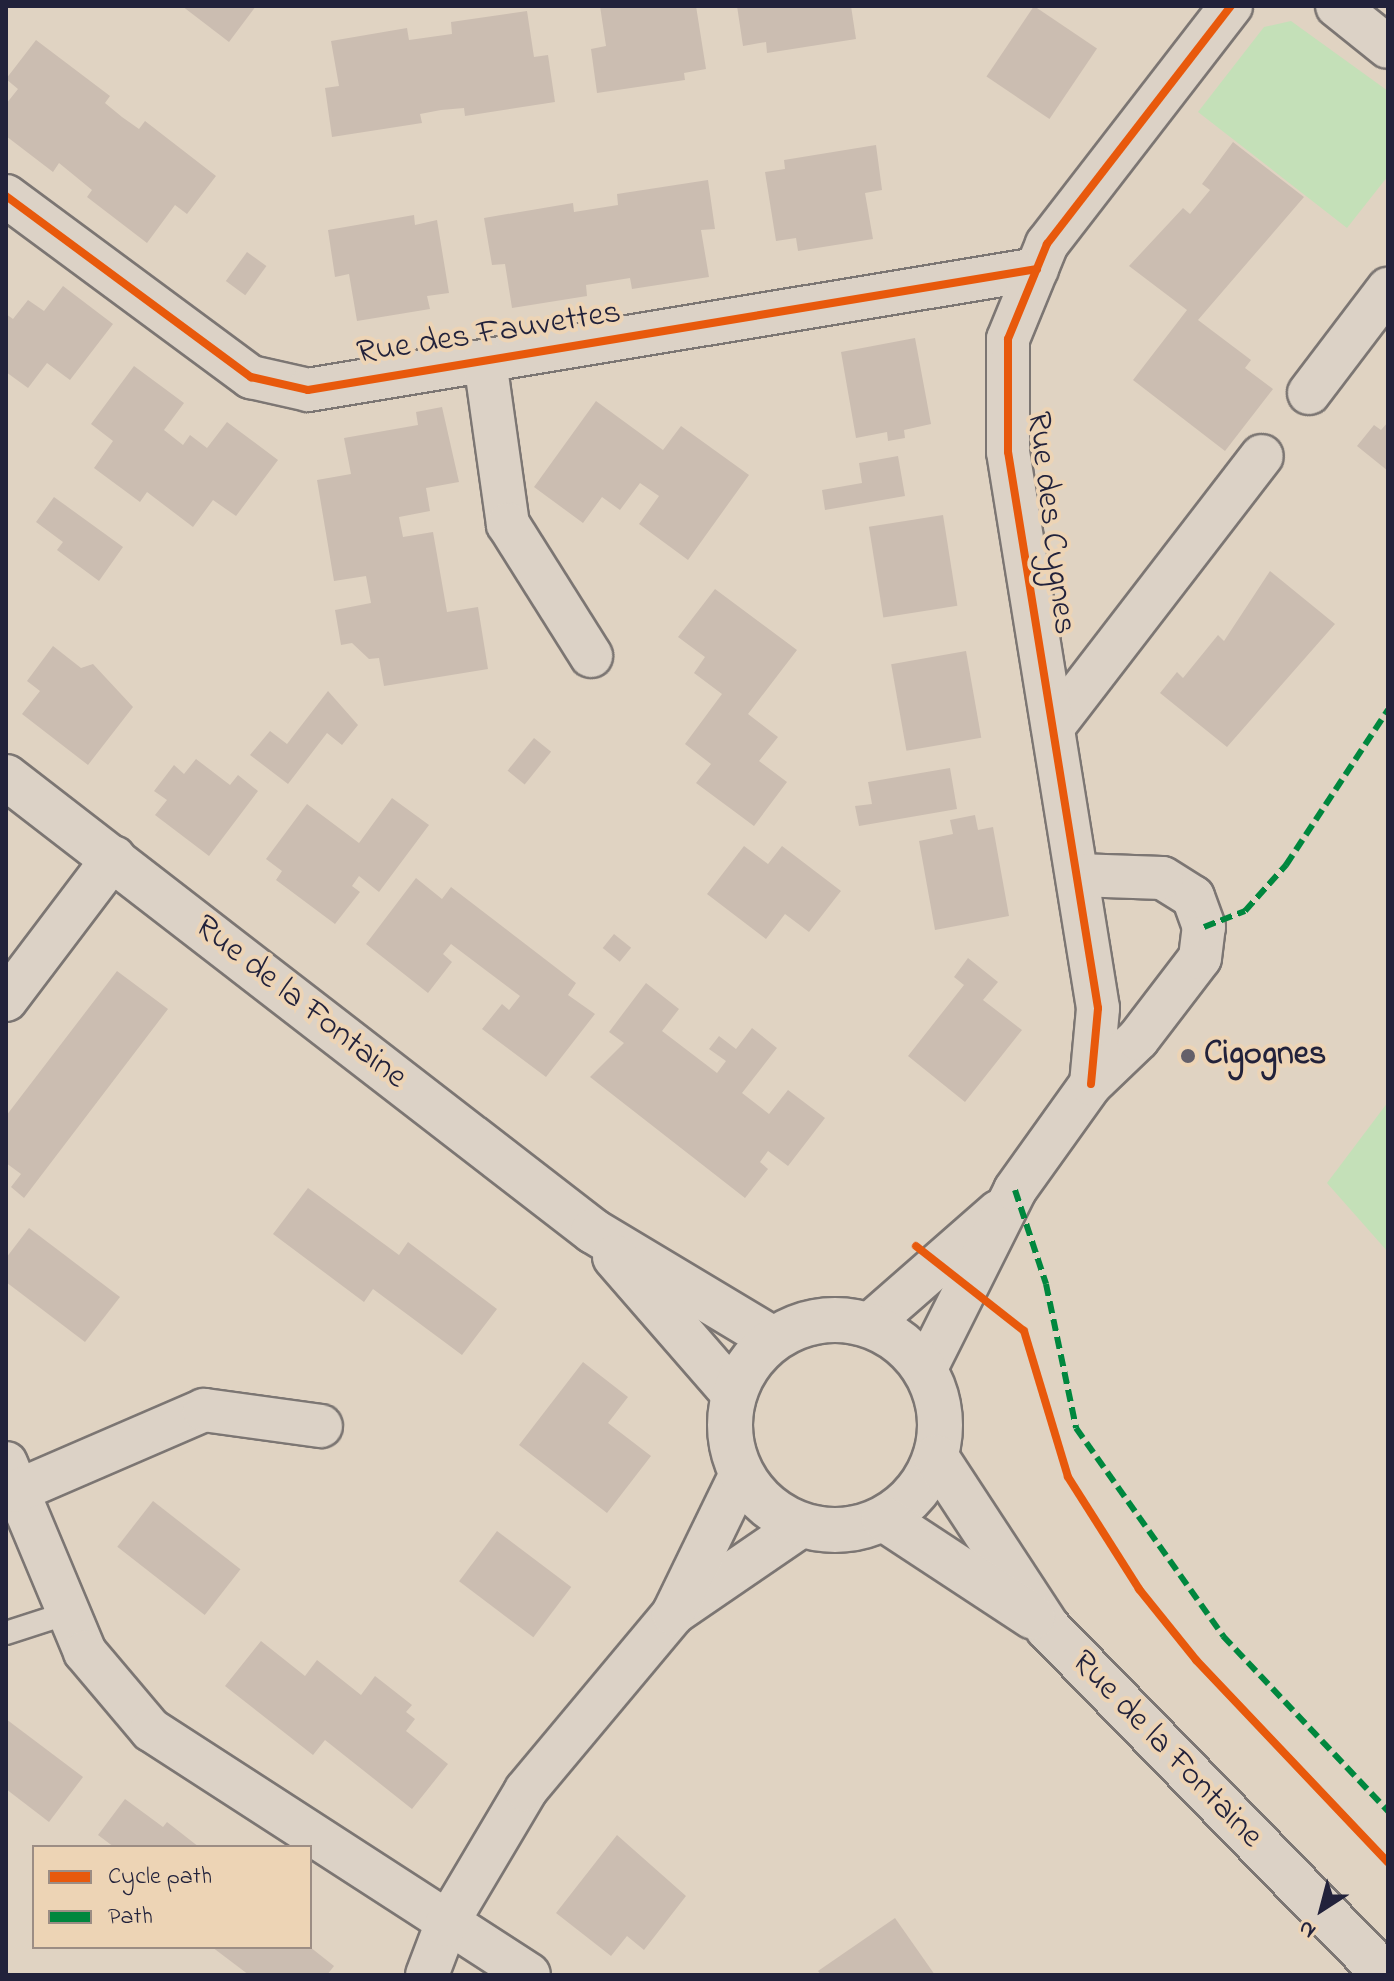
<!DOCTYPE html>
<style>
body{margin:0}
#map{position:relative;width:1394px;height:1981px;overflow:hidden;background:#e0d3c2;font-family:"Indie Flower",sans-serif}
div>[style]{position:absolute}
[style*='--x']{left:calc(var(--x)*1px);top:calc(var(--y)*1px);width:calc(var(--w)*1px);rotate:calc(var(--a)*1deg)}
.green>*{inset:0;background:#c4e0b8}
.building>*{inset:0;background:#cbbdb1;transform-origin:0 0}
.roads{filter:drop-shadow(2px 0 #7c7673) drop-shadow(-2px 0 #7c7673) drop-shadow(0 2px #7c7673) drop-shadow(0 -2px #7c7673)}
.lane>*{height:22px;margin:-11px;padding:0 11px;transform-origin:11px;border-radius:11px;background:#dcd2c6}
.street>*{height:42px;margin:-21px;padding:0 21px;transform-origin:21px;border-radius:21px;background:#dcd2c6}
.secondary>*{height:44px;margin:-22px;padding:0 22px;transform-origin:22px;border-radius:22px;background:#dcd2c6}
.secondary>.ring{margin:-22px;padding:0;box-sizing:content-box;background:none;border:44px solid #dcd2c6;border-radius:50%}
.quiet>*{height:6px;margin-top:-3px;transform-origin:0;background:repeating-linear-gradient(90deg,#00873e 0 12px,transparent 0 18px)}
.cycleway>*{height:8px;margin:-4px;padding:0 4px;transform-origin:4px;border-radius:4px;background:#e8590c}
.dots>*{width:22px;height:22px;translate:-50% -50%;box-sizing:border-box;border:4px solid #edd4b5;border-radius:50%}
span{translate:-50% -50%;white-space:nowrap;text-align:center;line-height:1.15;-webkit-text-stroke:8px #edd4b5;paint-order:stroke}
.street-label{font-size:34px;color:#22223b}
.poi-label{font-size:34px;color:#22223b;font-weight:700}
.left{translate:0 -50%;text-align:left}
.frame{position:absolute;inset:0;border:8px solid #22223b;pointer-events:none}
.legend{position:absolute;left:32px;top:1845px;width:280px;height:104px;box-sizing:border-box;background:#edd4b5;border:2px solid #9c8d84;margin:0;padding:10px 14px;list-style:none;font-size:24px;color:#22223b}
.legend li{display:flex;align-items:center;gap:16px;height:40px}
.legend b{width:40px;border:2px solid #9c8d84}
.north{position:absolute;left:1282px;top:1869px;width:80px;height:80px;-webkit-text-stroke:6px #edd4b5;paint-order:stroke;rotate:216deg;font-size:22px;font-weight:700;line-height:32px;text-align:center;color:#22223b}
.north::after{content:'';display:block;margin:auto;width:28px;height:36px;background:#22223b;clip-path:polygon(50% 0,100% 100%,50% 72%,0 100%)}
</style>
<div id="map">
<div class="green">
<i style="clip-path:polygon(1291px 21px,1388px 91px,1388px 176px,1347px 228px,1198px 112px,1264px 27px)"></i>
<i style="clip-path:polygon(1388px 1102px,1388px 1252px,1327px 1183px)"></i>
</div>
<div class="building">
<i style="clip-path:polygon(182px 6px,256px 6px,229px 42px)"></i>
<i style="clip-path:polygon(600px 6px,696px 6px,706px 69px,684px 73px,685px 80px,597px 93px,591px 49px,606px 46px)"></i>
<i style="clip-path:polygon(737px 6px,851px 6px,856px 39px,767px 53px,766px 42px,743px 46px)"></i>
<i style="left:1034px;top:6px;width:76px;height:85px;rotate:34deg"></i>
<i style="clip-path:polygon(527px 11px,534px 57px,548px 55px,555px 102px,465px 116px,464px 108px,441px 110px,420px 114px,422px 123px,332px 137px,325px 88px,339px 86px,331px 41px,407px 28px,409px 40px,452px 34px,451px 22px)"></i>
<i style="clip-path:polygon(36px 40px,110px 96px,105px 103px,122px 117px,139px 129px,145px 121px,216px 176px,187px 214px,175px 205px,147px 243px,87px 197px,92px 190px,59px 163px,53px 172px,6px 136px,6px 104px,18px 89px,6px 79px)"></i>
<i style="clip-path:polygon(1233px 142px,1304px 197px,1198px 320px,1251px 360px,1245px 368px,1273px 389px,1225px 451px,1133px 380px,1187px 310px,1129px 266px,1183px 208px,1190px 214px,1210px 190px,1202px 184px)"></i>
<i style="clip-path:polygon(876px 145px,882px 190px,865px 193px,873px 239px,798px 251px,796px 238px,776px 241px,765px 172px,785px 169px,784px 160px)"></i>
<i style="clip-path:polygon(708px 180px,715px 229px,701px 230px,709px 277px,632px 289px,630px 278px,586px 285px,587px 296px,512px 308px,505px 264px,492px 265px,484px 218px,573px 203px,574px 212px,618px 205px,617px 194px)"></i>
<i style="clip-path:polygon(414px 215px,415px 225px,437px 220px,449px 293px,427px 296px,430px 309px,357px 321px,349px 274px,335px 277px,328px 230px)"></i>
<i style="left:247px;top:252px;width:24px;height:36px;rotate:36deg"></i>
<i style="clip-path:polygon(63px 286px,113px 324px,70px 380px,47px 363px,28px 388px,6px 372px,6px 314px,13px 319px,28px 300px,44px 311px)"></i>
<i style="clip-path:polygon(915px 338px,931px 424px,904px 430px,905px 438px,888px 441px,887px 432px,856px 438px,841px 352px)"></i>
<i style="clip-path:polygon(134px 366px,184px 403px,164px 430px,183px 445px,190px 435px,207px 448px,227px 422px,278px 460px,236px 516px,213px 500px,193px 527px,147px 492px,140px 502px,94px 468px,113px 441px,91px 424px)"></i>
<i style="clip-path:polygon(596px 401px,663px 450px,681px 426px,749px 475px,688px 560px,639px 524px,659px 496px,640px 483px,620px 510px,602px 497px,583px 523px,534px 487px)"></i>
<i style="clip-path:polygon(442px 407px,459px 482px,426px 488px,430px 511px,399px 517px,403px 537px,433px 532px,447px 612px,478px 607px,488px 669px,384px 686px,379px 658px,369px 659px,352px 643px,341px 645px,335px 610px,371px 603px,366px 576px,334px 581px,317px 480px,351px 474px,344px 438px,418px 425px,416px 412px)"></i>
<i style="clip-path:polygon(1388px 422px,1388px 471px,1357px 446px,1374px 425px,1381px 430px)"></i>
<i style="clip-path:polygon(898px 456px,905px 496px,825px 510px,822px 490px,862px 483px,859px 463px)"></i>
<i style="clip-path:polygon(54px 497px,123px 547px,99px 581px,57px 550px,63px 542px,36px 522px)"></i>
<i style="left:943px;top:515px;width:92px;height:75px;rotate:81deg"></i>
<i style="clip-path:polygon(1270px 571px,1335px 624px,1227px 747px,1160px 693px,1177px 672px,1183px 678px,1218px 635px,1224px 641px)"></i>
<i style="clip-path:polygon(715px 589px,797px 650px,748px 714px,778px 737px,759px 761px,787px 782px,754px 826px,696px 783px,711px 764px,685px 744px,722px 694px,694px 673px,705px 657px,678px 637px)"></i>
<i style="clip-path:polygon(53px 646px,81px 668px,93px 664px,133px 707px,88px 765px,22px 714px,40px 691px,27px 681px)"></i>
<i style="left:966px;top:651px;width:88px;height:76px;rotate:80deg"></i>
<i style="clip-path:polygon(328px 691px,358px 725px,342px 745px,327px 733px,288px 784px,250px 755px,270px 731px,287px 744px)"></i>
<i style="left:534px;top:738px;width:22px;height:42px;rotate:39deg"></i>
<i style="clip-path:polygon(196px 759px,230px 785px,238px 775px,258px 791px,209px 856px,155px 815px,167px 800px,154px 791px,174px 765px,184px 774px)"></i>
<i style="clip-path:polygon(950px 768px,957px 809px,859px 826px,855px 806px,872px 804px,868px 782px)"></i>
<i style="clip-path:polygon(392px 798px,429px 825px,379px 892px,359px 876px,352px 886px,360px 892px,335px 924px,276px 880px,282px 871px,266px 859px,307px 804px,359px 843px)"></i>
<i style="clip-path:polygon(975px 815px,978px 830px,993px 827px,1009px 916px,935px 930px,919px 841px,953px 834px,950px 820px)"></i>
<i style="clip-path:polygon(744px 846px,768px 864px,782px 846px,841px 891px,809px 932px,785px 914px,766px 939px,707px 894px)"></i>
<i style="clip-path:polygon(416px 878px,442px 899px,451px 887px,576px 983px,568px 995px,595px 1014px,546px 1077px,482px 1029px,502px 1004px,509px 1010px,520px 996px,451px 944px,443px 954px,452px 962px,428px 993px,366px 944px)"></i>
<i style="left:614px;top:934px;width:22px;height:18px;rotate:39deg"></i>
<i style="clip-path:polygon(968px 958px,998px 982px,983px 1000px,1022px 1030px,965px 1102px,908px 1056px,964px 985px,954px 977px)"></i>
<i style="clip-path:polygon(117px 971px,168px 1009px,24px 1198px,11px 1187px,21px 1174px,6px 1163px,6px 1116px)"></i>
<i style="clip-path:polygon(646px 983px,679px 1009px,662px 1031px,717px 1073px,726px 1061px,709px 1049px,719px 1036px,736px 1049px,752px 1028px,777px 1048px,742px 1093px,769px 1114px,788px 1090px,825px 1118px,788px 1166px,768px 1151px,760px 1162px,768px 1169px,745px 1198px,590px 1077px,624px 1043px,609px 1032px)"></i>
<i style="clip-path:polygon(308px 1188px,399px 1255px,408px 1242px,497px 1309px,462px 1355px,373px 1289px,364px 1302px,273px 1234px)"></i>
<i style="clip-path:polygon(29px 1228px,120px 1297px,85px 1342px,6px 1282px,6px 1258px)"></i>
<i style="clip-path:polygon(583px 1362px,628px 1397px,608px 1423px,651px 1456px,607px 1513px,519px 1445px)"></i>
<i style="left:153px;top:1501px;width:111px;height:58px;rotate:38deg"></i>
<i style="left:497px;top:1531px;width:93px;height:63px;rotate:37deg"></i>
<i style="clip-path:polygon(261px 1641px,305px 1676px,317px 1660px,361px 1695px,375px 1676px,412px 1705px,406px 1712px,415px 1719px,406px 1731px,448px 1764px,412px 1809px,325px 1740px,313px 1755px,225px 1686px)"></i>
<i style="clip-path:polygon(6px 1719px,83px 1777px,49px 1822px,6px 1789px)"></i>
<i style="clip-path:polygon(125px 1799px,163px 1827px,167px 1822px,199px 1847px,114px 1847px,98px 1835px)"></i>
<i style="clip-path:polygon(617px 1835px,686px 1896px,644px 1950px,627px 1936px,611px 1956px,556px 1913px)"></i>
<i style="clip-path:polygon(895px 1918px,935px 1975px,821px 1975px,818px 1971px)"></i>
<i style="clip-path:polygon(212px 1947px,310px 1947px,334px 1966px,327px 1975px,249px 1975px)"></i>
</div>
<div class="roads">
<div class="lane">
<i style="--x:6;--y:1633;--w:65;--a:-17.9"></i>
</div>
<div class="street">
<i style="--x:1337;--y:6;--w:65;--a:38.8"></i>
<i style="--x:6;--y:196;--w:305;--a:36.5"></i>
<i style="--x:251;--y:377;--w:58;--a:12.8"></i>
<i style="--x:308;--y:390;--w:739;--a:-9.42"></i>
<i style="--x:485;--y:361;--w:165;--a:82"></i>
<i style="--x:508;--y:524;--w:156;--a:57.8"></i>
<i style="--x:1309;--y:393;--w:131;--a:-52.8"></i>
<i style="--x:1053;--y:727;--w:342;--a:-52.4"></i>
<i style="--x:6;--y:1000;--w:179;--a:-52.9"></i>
<i style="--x:1091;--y:1084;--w:76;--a:-84.7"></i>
<i style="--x:1098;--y:1008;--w:563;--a:-99.19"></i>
<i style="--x:1008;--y:452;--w:113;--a:-90"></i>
<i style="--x:1008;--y:339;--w:103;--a:-67.7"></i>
<i style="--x:1047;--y:244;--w:301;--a:-52.3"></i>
<i style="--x:870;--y:1324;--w:171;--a:-41.2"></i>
<i style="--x:926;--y:1368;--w:199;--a:-63.4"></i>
<i style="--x:1015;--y:1190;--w:130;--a:-54.4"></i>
<i style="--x:1091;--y:1084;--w:65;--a:-43.8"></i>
<i style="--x:1138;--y:1039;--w:102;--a:-52.6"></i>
<i style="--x:1200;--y:958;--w:31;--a:-83"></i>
<i style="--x:1204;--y:927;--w:32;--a:-110"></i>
<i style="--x:1193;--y:897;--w:36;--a:-148"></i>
<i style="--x:1162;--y:878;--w:85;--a:-178"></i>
<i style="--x:6;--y:1463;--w:205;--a:67.3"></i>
<i style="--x:85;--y:1652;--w:102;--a:49.8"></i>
<i style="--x:151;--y:1730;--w:450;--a:32.9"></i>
<i style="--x:17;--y:1491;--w:204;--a:-23.4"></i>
<i style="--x:204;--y:1410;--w:118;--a:7.8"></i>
<i style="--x:674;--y:1613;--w:154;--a:-34.4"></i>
<i style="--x:427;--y:1975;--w:53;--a:-69.2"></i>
<i style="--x:446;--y:1925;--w:157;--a:-59.3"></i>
<i style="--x:526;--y:1790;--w:229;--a:-50.1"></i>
<i style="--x:673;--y:1614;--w:156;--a:-64.1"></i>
</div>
<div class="secondary">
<i style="--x:6;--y:777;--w:742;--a:37.72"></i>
<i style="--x:593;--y:1231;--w:210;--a:31"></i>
<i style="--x:615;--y:1257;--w:181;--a:49"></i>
<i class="ring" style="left:730px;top:1320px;width:166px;height:166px"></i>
<i style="--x:936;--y:1457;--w:204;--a:56.8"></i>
<i style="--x:1048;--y:1628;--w:484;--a:45.8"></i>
<i style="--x:884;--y:1519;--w:178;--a:33.3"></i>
</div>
</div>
<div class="quiet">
<i style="--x:1204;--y:927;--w:44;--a:-21.3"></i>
<i style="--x:1245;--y:911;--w:62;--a:-48.3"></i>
<i style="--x:1286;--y:865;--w:186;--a:-56.7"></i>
<i style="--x:1015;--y:1190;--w:99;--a:71.7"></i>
<i style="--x:1046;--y:1284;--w:147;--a:78.2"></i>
<i style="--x:1076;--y:1428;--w:255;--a:54.7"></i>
<i style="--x:1223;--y:1636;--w:241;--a:46.7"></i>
</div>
<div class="cycleway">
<i style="--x:6;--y:196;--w:305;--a:36.5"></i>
<i style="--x:251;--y:377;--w:58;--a:12.8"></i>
<i style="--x:308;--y:390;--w:739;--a:-9.42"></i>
<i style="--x:1091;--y:1084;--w:76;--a:-84.7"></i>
<i style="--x:1098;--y:1008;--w:563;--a:-99.19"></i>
<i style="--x:1008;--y:452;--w:113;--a:-90"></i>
<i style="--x:1008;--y:339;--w:103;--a:-67.7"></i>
<i style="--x:1047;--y:244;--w:301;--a:-52.3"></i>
<i style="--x:916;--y:1246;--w:137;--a:38.2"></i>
<i style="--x:1024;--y:1331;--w:152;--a:73.2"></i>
<i style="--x:1068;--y:1477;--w:133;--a:57.6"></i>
<i style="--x:1139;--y:1589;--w:91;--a:51.2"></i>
<i style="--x:1196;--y:1660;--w:279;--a:46.5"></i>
</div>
<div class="dots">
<i style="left:1188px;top:1056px;background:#64606a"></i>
</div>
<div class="street-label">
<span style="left:489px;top:334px;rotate:-9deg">Rue des Fauvettes</span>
<span style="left:1050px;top:523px;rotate:83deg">Rue des Cygnes</span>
<span style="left:300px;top:1003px;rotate:38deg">Rue de la Fontaine</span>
<span style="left:1166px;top:1750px;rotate:46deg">Rue de la Fontaine</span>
</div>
<div class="poi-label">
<span class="left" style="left:1204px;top:1056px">Cigognes</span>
</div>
<div class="frame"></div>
<ul class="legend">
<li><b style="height:10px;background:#e8590c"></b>Cycle path</li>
<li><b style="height:10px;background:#00873e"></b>Path</li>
</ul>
<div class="north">N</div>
</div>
